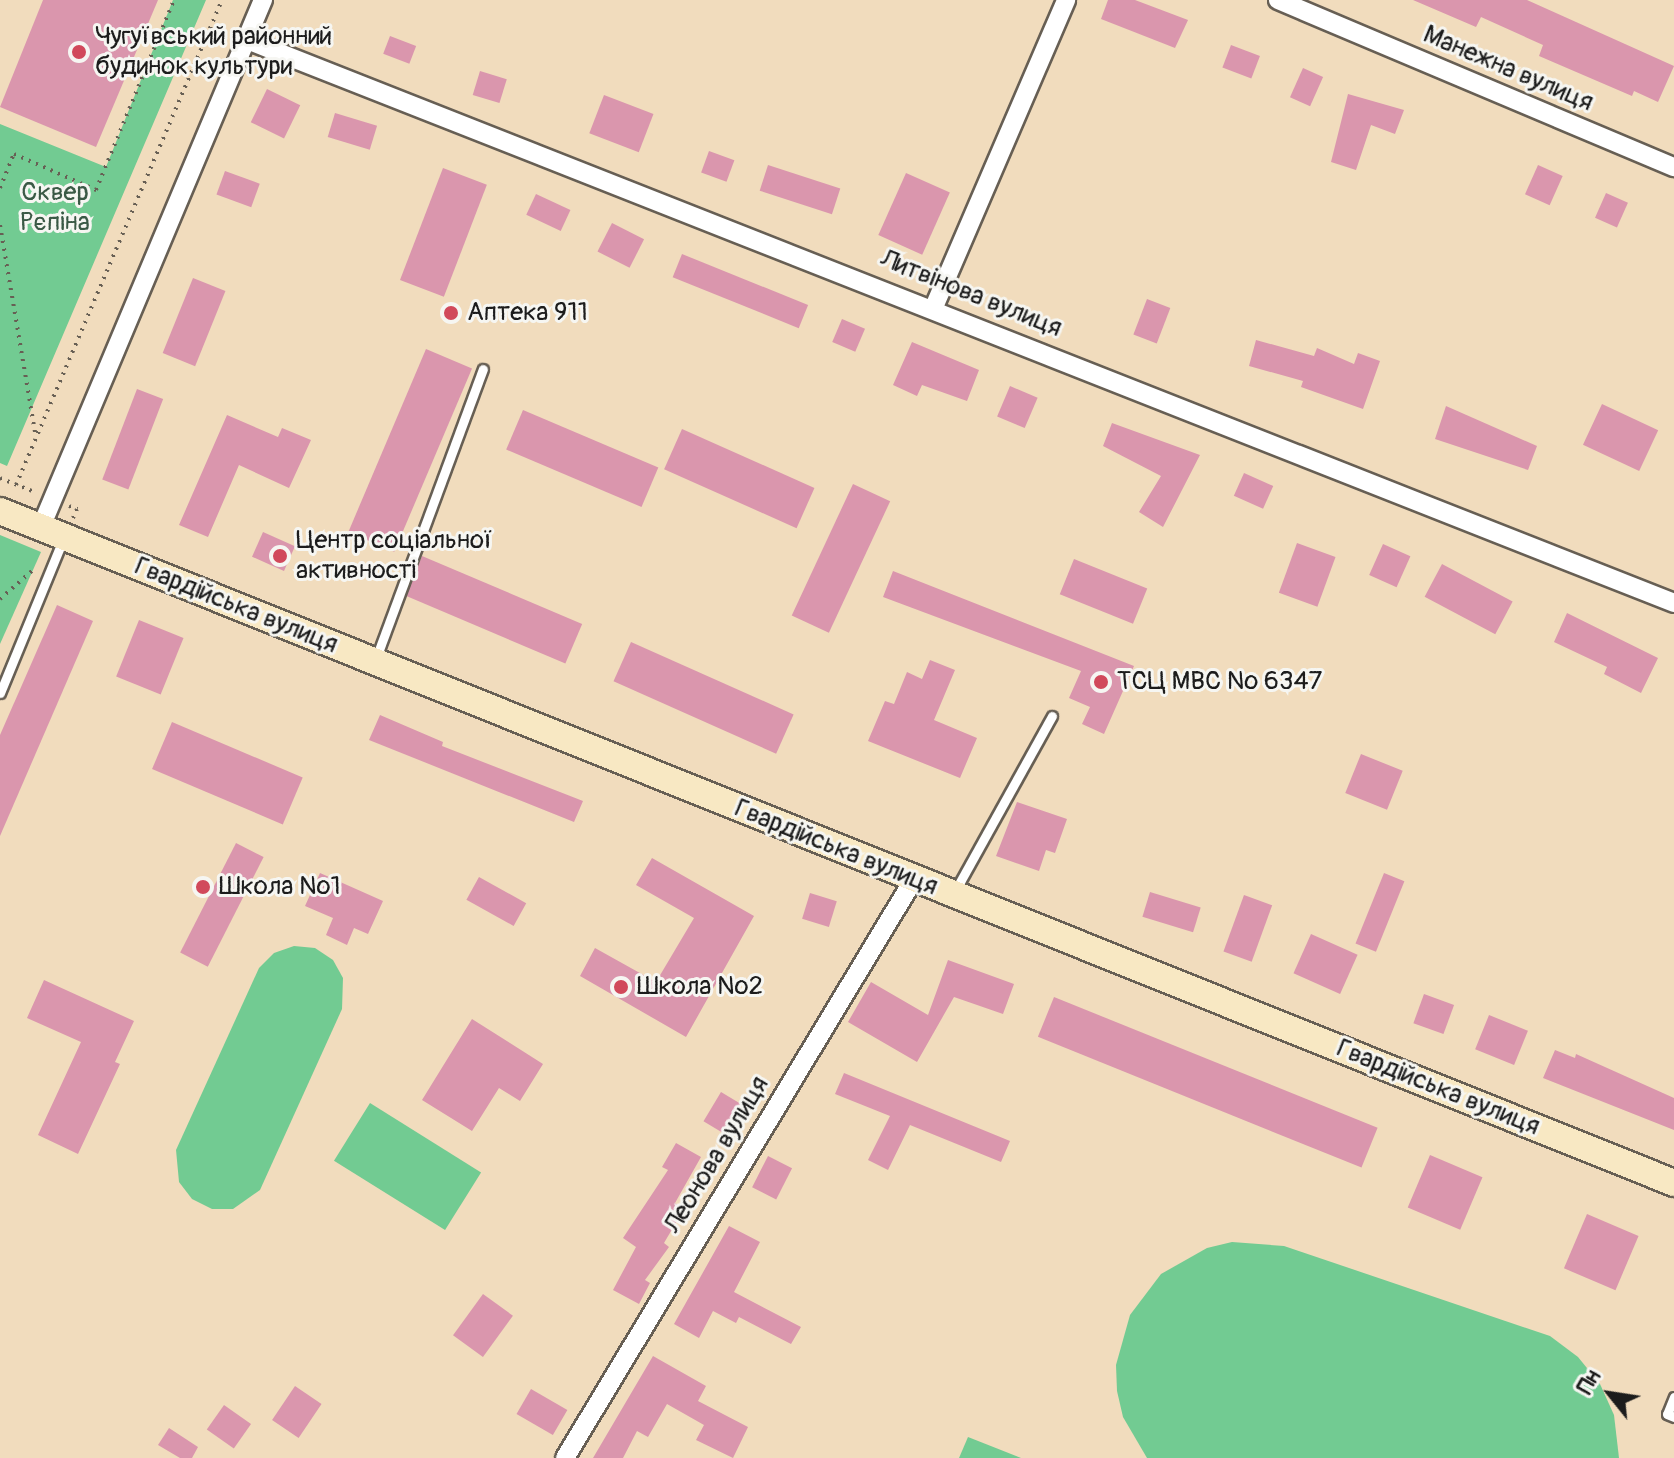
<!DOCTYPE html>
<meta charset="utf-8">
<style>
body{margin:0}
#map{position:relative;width:1674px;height:1458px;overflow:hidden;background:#f1dcbd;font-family:Pangolin,sans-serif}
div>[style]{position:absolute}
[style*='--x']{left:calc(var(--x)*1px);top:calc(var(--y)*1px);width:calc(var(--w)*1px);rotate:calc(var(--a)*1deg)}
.green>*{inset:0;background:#72cb92;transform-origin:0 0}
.building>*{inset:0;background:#da96ad;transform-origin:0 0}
.path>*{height:4px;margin-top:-2px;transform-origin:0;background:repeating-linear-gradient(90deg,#675f54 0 2px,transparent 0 8px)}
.roads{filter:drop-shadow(2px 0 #675f54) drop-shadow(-2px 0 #675f54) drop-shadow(0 2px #675f54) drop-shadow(0 -2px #675f54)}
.lane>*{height:9px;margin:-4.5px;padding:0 4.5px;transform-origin:4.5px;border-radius:4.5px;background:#fff}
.street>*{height:18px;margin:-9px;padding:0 9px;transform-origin:9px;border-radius:9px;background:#fff}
.secondary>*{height:26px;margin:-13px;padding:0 13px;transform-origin:13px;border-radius:13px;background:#f8e8c3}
.dots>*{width:22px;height:22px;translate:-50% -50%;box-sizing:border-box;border:4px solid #f6f6f2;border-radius:50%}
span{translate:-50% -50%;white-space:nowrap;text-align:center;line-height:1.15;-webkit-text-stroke:6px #f6f6f2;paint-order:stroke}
.poi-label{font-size:26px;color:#1c1c1c}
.left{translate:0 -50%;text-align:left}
.street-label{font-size:26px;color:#1c1c1c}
.park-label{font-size:26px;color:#3a5945}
.north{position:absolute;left:1570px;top:1354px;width:80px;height:80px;-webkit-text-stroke:6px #f6f6f2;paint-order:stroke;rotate:300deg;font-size:22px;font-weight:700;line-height:32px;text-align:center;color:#1c1c1c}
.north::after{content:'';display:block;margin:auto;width:28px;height:36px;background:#1c1c1c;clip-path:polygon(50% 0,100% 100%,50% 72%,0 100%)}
</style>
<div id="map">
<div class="green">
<i style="clip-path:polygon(173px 0,206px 0,7px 466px,0 463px,0 124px,106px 167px)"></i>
<i style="clip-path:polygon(0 535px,41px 552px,0 644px)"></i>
<i style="clip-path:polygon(294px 946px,315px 948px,333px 960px,343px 978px,342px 1009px,260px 1190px,233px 1209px,212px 1209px,192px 1199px,179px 1182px,176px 1150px,259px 968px,274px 953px)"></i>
<i style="left:370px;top:1103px;width:131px;height:68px;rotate:32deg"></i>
<i style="clip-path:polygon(1232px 1242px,1284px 1246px,1550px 1336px,1578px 1357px,1600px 1384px,1614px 1415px,1619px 1458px,1147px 1458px,1123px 1417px,1117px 1391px,1116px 1365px,1130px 1315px,1161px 1274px,1207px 1248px)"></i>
<i style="clip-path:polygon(968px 1437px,1021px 1458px,959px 1458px)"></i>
</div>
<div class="building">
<i style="clip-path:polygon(43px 0,158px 0,96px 147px,0 107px)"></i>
<i style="clip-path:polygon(1108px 0,1135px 0,1188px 20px,1175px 48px,1101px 19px)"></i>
<i style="clip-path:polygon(1413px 0,1527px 0,1674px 66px,1658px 102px,1634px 91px,1632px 96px,1539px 56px,1543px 45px,1481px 17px,1476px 27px)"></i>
<i style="left:390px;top:36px;width:28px;height:19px;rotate:21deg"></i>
<i style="left:1231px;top:45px;width:31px;height:24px;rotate:21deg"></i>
<i style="left:1303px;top:68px;width:22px;height:32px;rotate:24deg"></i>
<i style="left:480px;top:71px;width:28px;height:25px;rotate:17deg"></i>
<i style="left:267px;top:89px;width:37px;height:37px;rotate:26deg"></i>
<i style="clip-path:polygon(1348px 94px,1404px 110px,1395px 134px,1371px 125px,1356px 170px,1331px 162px)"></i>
<i style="left:604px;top:95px;width:53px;height:41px;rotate:21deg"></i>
<i style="left:335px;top:113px;width:44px;height:25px;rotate:17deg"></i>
<i style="left:709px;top:151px;width:27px;height:23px;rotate:20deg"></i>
<i style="left:768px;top:165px;width:76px;height:27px;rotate:18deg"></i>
<i style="left:1538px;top:165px;width:27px;height:32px;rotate:24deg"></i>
<i style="left:443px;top:168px;width:47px;height:120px;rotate:21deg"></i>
<i style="left:225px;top:171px;width:37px;height:25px;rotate:20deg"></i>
<i style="left:906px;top:173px;width:48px;height:68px;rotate:24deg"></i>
<i style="left:1606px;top:193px;width:24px;height:27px;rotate:24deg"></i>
<i style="left:536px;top:194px;width:38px;height:23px;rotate:25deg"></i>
<i style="left:612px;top:223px;width:36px;height:32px;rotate:27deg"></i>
<i style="left:682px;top:254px;width:136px;height:25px;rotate:22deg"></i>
<i style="left:193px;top:278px;width:35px;height:81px;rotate:22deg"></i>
<i style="left:1147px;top:299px;width:25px;height:38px;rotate:21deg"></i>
<i style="left:842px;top:319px;width:25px;height:25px;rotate:23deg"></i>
<i style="clip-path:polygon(1256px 340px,1314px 356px,1317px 348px,1354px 364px,1358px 353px,1380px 361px,1363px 409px,1301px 387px,1303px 381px,1249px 366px)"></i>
<i style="clip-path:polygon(912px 342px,979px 370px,967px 401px,922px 385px,917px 396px,893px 385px)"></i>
<i style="left:426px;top:349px;width:50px;height:199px;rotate:23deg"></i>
<i style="left:1010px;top:386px;width:30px;height:33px;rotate:23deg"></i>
<i style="left:137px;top:389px;width:28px;height:97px;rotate:21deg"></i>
<i style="left:1602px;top:404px;width:62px;height:45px;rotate:25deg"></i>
<i style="clip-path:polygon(1446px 406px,1537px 446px,1528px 470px,1435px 439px)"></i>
<i style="left:523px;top:410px;width:147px;height:43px;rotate:23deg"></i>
<i style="clip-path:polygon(227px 415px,278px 437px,282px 428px,311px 440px,289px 488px,239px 465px,208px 537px,179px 525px)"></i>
<i style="clip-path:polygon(1112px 423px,1200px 455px,1163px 527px,1139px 512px,1161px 476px,1103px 446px)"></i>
<i style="left:682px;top:429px;width:145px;height:44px;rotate:24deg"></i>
<i style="left:1244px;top:473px;width:32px;height:25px;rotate:24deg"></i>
<i style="left:853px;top:484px;width:41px;height:145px;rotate:25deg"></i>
<i style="left:263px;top:532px;width:35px;height:27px;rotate:24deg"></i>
<i style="left:1297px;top:543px;width:41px;height:53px;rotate:20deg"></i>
<i style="left:1383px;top:544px;width:30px;height:34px;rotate:24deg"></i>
<i style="left:422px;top:556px;width:174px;height:43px;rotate:23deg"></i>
<i style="left:1074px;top:559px;width:79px;height:38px;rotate:22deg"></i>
<i style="left:1442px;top:564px;width:80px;height:37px;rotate:28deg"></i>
<i style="clip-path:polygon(893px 571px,1134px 666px,1104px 734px,1082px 724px,1090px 707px,1069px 698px,1081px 671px,883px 597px)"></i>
<i style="clip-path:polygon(57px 605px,93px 621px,0 836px,0 735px)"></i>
<i style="clip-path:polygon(1567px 613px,1658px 658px,1641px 693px,1604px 674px,1607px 667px,1554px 642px)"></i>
<i style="left:139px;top:620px;width:48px;height:61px;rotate:22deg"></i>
<i style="left:631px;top:642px;width:178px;height:43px;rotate:24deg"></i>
<i style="clip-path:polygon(930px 660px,955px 670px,934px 720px,977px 738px,960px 778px,868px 741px,885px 701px,894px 704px,907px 672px,922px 679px)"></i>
<i style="clip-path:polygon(380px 715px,443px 742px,442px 746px,583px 801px,574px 822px,369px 740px)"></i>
<i style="left:172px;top:722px;width:142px;height:51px;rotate:23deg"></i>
<i style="left:1361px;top:754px;width:45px;height:42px;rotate:22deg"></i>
<i style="clip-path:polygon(1017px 802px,1067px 819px,1055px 853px,1046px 850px,1039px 871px,996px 856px)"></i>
<i style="left:236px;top:843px;width:31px;height:123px;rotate:27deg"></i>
<i style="clip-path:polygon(652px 858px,754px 916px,686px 1037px,580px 976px,595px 948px,656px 982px,694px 918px,636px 885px)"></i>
<i style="clip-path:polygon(320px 873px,383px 901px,368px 934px,354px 928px,347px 945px,326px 935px,333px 918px,305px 906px)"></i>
<i style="left:1384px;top:873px;width:22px;height:76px;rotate:22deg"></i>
<i style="left:479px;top:877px;width:54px;height:26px;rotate:29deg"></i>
<i style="left:1150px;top:892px;width:53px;height:26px;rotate:17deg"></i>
<i style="left:810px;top:893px;width:28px;height:27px;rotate:17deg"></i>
<i style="left:1244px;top:895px;width:30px;height:60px;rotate:20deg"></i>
<i style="left:1311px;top:934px;width:51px;height:43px;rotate:24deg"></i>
<i style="clip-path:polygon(948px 960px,1014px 984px,1003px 1014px,954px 997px,917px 1062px,848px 1022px,871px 982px,928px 1015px)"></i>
<i style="clip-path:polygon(44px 980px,134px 1021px,115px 1062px,120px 1064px,78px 1154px,38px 1135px,81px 1042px,27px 1018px)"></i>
<i style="left:1424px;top:994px;width:32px;height:31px;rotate:20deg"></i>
<i style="left:1054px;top:997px;width:349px;height:43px;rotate:22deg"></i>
<i style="left:1489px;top:1015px;width:42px;height:37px;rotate:22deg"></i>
<i style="clip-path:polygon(472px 1019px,543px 1064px,520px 1101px,499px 1088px,472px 1131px,422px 1100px)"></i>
<i style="clip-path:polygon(1555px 1050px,1575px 1058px,1576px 1054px,1674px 1098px,1674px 1130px,1543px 1078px)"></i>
<i style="clip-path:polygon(844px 1073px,1010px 1141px,1001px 1162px,910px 1125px,888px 1170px,868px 1160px,890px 1116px,835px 1094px)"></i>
<i style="left:721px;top:1092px;width:33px;height:34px;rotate:31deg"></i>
<i style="clip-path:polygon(676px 1143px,701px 1157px,675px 1203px,684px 1209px,664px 1243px,669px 1247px,645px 1280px,650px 1283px,639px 1304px,613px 1290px,636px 1247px,623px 1238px,668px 1170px,662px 1167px)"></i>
<i style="left:1430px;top:1155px;width:57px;height:57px;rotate:23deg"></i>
<i style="left:768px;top:1156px;width:27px;height:35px;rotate:27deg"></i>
<i style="left:1587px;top:1214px;width:56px;height:59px;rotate:23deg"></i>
<i style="clip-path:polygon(729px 1226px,760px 1242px,734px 1292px,801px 1327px,791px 1344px,739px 1317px,736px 1323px,713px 1311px,699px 1338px,674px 1324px)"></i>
<i style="left:483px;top:1294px;width:37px;height:51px;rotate:36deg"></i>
<i style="clip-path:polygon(653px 1356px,706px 1386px,698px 1401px,748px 1427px,733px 1458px,696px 1440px,704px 1425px,667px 1404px,648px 1437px,637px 1431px,623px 1458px,593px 1458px)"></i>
<i style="left:295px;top:1386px;width:32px;height:41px;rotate:34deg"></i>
<i style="left:531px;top:1389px;width:42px;height:29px;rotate:30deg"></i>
<i style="left:224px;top:1405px;width:33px;height:30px;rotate:35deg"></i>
<i style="clip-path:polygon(169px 1428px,198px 1447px,192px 1458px,180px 1458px,158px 1445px)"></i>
</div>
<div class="path">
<i style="--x:0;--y:188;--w:37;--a:-68"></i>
<i style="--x:14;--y:154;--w:90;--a:23.7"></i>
<i style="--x:96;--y:190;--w:205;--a:-67.7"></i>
<i style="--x:0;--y:225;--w:216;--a:80.4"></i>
<i style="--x:0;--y:478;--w:38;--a:22"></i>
<i style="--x:16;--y:485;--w:527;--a:-66.99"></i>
<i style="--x:69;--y:506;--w:9;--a:21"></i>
<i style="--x:77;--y:509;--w:10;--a:114"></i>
<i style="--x:0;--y:599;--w:45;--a:-41.4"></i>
</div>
<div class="roads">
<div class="lane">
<i style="--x:376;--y:658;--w:308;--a:-69.7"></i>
<i style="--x:0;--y:693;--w:169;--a:-67.7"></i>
<i style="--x:955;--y:891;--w:200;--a:-61"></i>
<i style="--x:1674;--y:1397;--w:18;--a:112"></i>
<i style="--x:1667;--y:1414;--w:8;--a:23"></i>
</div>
<div class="street">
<i style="--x:1278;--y:0;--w:430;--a:22.9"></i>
<i style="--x:247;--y:40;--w:1534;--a:21.53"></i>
<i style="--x:934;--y:307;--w:334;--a:-66.7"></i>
<i style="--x:41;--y:527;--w:572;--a:-67.16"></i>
<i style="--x:565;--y:1458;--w:676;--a:-58.92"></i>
</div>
<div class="secondary">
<i style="--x:0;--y:511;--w:1804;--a:21.87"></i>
</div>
</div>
<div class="dots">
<i style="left:79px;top:52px;background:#d1495b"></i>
<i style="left:451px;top:313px;background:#d1495b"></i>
<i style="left:280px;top:556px;background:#d1495b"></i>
<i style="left:1101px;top:682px;background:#d1495b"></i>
<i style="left:203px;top:887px;background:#d1495b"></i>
<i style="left:621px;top:987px;background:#d1495b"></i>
</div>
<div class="poi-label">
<span class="left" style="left:95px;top:52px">Чугуївський районний<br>будинок культури</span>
<span class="left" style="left:467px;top:313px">Аптека 911</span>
<span class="left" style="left:296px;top:556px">Центр соціальної<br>активності</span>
<span class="left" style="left:1117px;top:682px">ТСЦ МВС № 6347</span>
<span class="left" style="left:219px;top:887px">Школа №1</span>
<span class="left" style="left:637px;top:987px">Школа №2</span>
</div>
<div class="street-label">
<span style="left:1508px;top:69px;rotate:23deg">Манежна вулиця</span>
<span style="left:971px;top:294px;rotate:22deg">Литвінова вулиця</span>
<span style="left:236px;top:606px;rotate:22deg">Гвардійська вулиця</span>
<span style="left:836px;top:848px;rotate:22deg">Гвардійська вулиця</span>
<span style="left:1438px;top:1088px;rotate:22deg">Гвардійська вулиця</span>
<span style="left:717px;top:1155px;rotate:-59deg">Леонова вулиця</span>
</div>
<div class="park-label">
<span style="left:55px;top:208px">Сквер<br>Рєпіна</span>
</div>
<div class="north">Пн</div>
</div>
